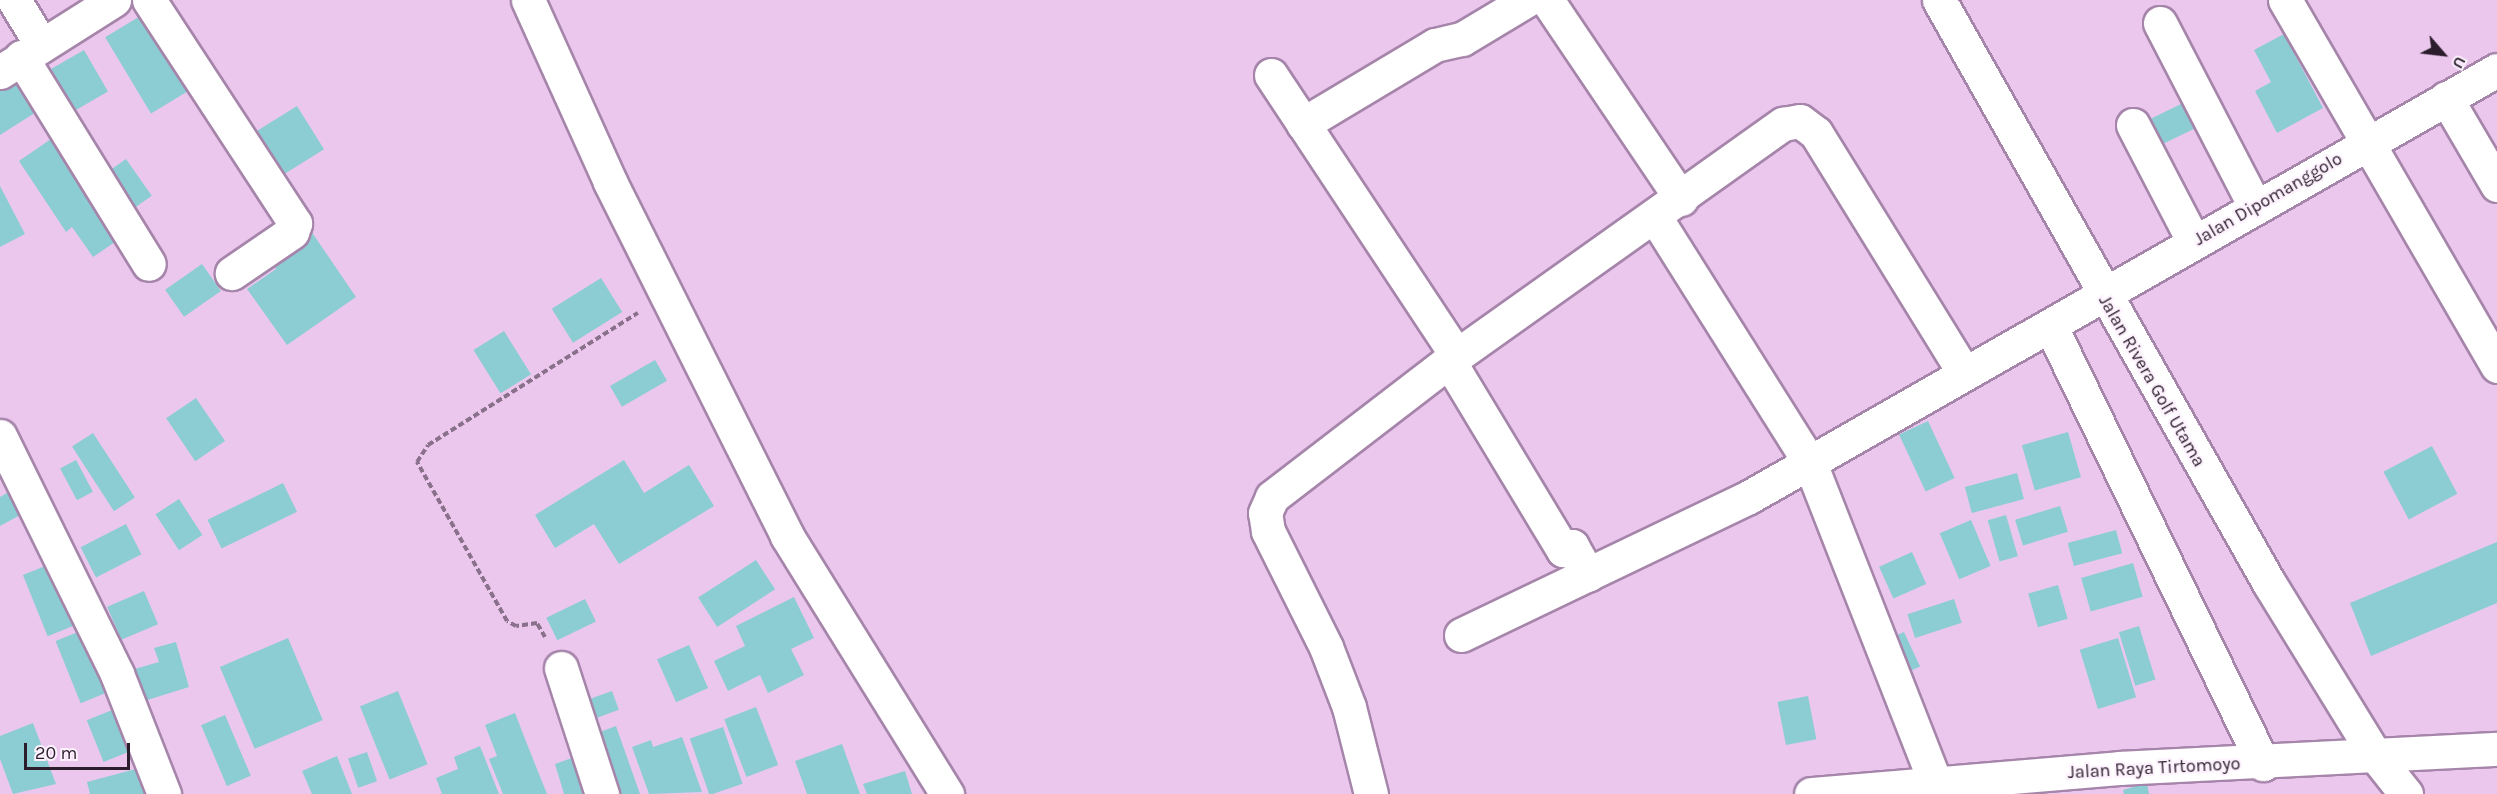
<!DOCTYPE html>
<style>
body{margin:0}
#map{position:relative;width:2497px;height:794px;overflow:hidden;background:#ebc7ee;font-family:Karla,sans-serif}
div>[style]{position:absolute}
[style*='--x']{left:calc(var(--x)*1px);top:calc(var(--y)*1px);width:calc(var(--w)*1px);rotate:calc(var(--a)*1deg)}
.building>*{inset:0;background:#8ccdd3;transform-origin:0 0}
.path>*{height:4px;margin-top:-2px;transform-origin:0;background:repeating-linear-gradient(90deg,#89708b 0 6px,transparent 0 9px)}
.roads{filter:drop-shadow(2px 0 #a685aa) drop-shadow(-2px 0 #a685aa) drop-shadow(0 2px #a685aa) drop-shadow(0 -2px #a685aa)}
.minor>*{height:33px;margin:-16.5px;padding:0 16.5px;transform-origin:16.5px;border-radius:16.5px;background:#fff}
span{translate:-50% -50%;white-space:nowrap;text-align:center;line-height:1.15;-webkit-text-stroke:4.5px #fdf2fe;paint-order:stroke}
.street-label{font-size:18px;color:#2b1d2c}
.north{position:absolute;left:2413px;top:24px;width:60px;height:60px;-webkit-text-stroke:4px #fdf2fe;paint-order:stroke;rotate:118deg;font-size:16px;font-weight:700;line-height:24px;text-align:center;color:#2b1d2c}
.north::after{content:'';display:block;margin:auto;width:21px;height:27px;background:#2b1d2c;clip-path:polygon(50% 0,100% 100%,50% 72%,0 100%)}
.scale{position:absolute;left:24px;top:743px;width:106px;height:27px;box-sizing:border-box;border:3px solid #2b1d2c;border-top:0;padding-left:8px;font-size:18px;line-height:21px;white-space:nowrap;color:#2b1d2c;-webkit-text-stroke:4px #fdf2fe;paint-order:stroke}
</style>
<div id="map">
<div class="building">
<i style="left:142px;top:15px;width:89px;height:43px;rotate:59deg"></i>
<i style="clip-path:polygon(2284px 34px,2323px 108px,2277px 133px,2255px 91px,2271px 82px,2254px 50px)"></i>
<i style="left:84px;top:50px;width:48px;height:38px;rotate:60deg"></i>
<i style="clip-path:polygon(19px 75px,41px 109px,0 135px,0 87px)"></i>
<i style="left:2185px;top:102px;width:28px;height:54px;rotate:64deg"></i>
<i style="left:297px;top:106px;width:51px;height:51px;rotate:58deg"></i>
<i style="clip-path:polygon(51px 139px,118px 240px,93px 257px,72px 227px,66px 232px,19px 161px)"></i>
<i style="left:126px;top:159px;width:45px;height:30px;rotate:55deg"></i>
<i style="clip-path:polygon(0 186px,25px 234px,0 247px)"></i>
<i style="clip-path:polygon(311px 231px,356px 297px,287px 345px,247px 289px,276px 269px,269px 259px)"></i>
<i style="left:202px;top:264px;width:33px;height:45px;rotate:55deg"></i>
<i style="left:601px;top:278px;width:40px;height:58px;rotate:58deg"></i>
<i style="left:504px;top:331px;width:51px;height:36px;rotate:58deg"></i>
<i style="left:655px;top:360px;width:24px;height:52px;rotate:60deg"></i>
<i style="left:196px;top:398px;width:52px;height:36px;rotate:56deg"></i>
<i style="left:1928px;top:421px;width:63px;height:32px;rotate:65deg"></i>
<i style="left:2068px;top:432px;width:47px;height:48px;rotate:74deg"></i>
<i style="left:93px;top:433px;width:77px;height:25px;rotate:57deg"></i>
<i style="left:2432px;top:446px;width:54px;height:55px;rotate:62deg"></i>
<i style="left:76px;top:460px;width:36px;height:18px;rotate:62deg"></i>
<i style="clip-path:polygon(624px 460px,644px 493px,689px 465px,714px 506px,619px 564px,594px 524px,555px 548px,535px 515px)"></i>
<i style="left:2017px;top:473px;width:27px;height:54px;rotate:75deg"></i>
<i style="left:283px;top:483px;width:32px;height:84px;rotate:64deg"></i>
<i style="clip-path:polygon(12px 490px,24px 513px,0 526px,0 497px)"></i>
<i style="left:179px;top:499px;width:43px;height:28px;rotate:57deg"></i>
<i style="left:2060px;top:506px;width:27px;height:47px;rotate:73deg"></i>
<i style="left:2006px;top:515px;width:43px;height:19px;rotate:74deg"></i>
<i style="left:1971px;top:520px;width:50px;height:34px;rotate:67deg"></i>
<i style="left:126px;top:524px;width:34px;height:51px;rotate:63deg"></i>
<i style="left:2116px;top:530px;width:24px;height:50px;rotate:75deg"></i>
<i style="clip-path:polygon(2497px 542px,2497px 603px,2371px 656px,2350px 603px)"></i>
<i style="left:1912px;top:552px;width:35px;height:36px;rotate:66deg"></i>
<i style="left:60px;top:560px;width:66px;height:40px;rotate:68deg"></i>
<i style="left:756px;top:560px;width:35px;height:69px;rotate:57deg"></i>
<i style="left:2133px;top:563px;width:35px;height:54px;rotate:74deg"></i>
<i style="left:2058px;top:585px;width:35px;height:31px;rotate:74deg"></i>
<i style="left:144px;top:591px;width:36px;height:40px;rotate:67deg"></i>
<i style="clip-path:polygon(794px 597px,814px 638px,791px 649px,804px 675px,768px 693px,760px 675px,728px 691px,714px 661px,745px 646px,736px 626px)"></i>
<i style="left:585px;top:599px;width:25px;height:43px;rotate:64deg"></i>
<i style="left:1954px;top:599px;width:25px;height:49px;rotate:72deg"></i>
<i style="left:2139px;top:626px;width:56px;height:21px;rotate:73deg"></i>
<i style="left:88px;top:628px;width:67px;height:35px;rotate:68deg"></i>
<i style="left:1904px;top:632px;width:38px;height:21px;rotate:65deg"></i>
<i style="left:288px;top:638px;width:89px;height:74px;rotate:67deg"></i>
<i style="left:2118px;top:638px;width:62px;height:40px;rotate:73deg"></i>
<i style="clip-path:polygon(176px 642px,189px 687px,141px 702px,131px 670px,159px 662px,154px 648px)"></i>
<i style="left:689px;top:645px;width:47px;height:35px;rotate:66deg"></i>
<i style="left:398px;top:691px;width:79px;height:41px;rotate:68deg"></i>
<i style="left:612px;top:691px;width:20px;height:23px;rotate:70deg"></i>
<i style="left:1808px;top:696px;width:44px;height:31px;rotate:79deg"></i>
<i style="left:122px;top:706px;width:45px;height:38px;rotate:68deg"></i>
<i style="left:756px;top:707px;width:62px;height:34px;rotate:69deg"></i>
<i style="clip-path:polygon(515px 713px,527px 744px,547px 794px,503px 794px,489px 759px,497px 756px,485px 725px)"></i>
<i style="left:225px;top:715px;width:66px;height:26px;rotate:67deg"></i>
<i style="clip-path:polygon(33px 723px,56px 784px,13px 794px,0 759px,0 736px)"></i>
<i style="clip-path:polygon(616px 726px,640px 794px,610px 794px,589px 736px)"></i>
<i style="left:723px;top:727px;width:60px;height:35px;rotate:71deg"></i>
<i style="clip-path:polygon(682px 737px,702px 792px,649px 794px,632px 747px,651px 740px,653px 747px)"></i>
<i style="clip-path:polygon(842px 744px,860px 794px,807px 794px,795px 761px)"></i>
<i style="clip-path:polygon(480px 746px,499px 794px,442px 794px,436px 778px,458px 769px,454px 757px)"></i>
<i style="left:367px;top:752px;width:31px;height:20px;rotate:71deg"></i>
<i style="clip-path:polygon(583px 754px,595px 794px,564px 794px,555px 764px)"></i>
<i style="clip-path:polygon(337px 756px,352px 794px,312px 794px,302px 771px)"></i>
<i style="clip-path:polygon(147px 766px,155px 794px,90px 794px,87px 782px)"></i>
<i style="clip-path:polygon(905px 771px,912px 794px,867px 794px,863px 784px)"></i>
<i style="clip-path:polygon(2147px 783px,2149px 794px,2124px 794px,2123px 790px)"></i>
</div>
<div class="path">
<i style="--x:545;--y:637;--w:16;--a:-120"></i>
<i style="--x:537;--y:623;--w:21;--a:172"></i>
<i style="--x:516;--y:626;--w:10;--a:-151"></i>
<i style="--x:507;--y:621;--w:183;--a:-119.5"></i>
<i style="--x:417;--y:462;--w:20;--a:-57"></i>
<i style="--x:428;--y:445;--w:248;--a:-32.2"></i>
</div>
<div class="roads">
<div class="minor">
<i style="--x:14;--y:0;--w:52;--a:58.5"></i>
<i style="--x:149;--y:0;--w:267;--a:56.8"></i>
<i style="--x:295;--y:223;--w:9;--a:108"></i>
<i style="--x:292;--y:232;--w:73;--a:145.7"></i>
<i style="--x:528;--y:0;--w:200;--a:65.7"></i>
<i style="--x:610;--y:182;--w:396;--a:63.4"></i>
<i style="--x:787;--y:536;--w:304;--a:58.2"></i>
<i style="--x:1547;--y:0;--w:240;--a:56"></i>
<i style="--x:1939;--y:0;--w:670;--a:60.49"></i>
<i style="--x:2269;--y:583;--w:202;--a:58.4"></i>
<i style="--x:2375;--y:755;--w:50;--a:51.5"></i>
<i style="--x:2285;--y:0;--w:423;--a:59.9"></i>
<i style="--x:2160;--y:23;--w:206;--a:62.6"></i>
<i style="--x:21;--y:57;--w:243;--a:58.3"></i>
<i style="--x:0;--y:72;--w:135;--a:-32.3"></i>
<i style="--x:1271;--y:75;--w:336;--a:56.5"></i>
<i style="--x:2446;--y:98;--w:101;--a:59.6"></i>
<i style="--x:1303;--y:124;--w:154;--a:-30.9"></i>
<i style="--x:1435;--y:45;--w:28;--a:-13"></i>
<i style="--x:1462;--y:39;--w:76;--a:-31"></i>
<i style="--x:2133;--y:125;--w:132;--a:62.5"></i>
<i style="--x:1655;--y:217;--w:291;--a:57.8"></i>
<i style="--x:1810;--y:463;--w:343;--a:68.6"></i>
<i style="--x:2051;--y:327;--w:486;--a:64.1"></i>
<i style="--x:1449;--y:361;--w:221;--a:58.9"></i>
<i style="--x:1563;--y:550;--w:10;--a:-24"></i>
<i style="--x:1572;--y:546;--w:33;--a:61"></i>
<i style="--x:0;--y:436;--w:265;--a:63.8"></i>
<i style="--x:117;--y:674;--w:129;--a:68.6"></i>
<i style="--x:1461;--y:635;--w:319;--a:-25.6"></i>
<i style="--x:1749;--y:497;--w:861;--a:-29.72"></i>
<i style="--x:561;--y:668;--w:133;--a:72"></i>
<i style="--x:1371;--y:794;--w:90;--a:-104.2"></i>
<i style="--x:1349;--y:707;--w:64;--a:-111"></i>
<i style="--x:1326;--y:647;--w:130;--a:-116.6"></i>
<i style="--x:1268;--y:531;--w:18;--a:-99"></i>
<i style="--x:1265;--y:513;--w:17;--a:-66"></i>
<i style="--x:1272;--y:497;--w:223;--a:-37.5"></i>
<i style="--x:1449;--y:361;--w:410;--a:-35.4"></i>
<i style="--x:1783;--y:124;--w:17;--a:-10"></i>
<i style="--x:1800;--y:121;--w:20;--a:37"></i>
<i style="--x:1816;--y:133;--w:283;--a:58.3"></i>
<i style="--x:1811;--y:794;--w:310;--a:-4.8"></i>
<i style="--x:2120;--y:768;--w:377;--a:-2.9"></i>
</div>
</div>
<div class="street-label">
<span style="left:2268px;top:199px;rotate:-30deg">Jalan Dipomanggolo</span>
<span style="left:2152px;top:381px;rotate:60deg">Jalan Rivera Golf Utama</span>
<span style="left:2154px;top:768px;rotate:-3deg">Jalan Raya Tirtomoyo</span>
</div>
<div class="north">U</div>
<div class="scale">20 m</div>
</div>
